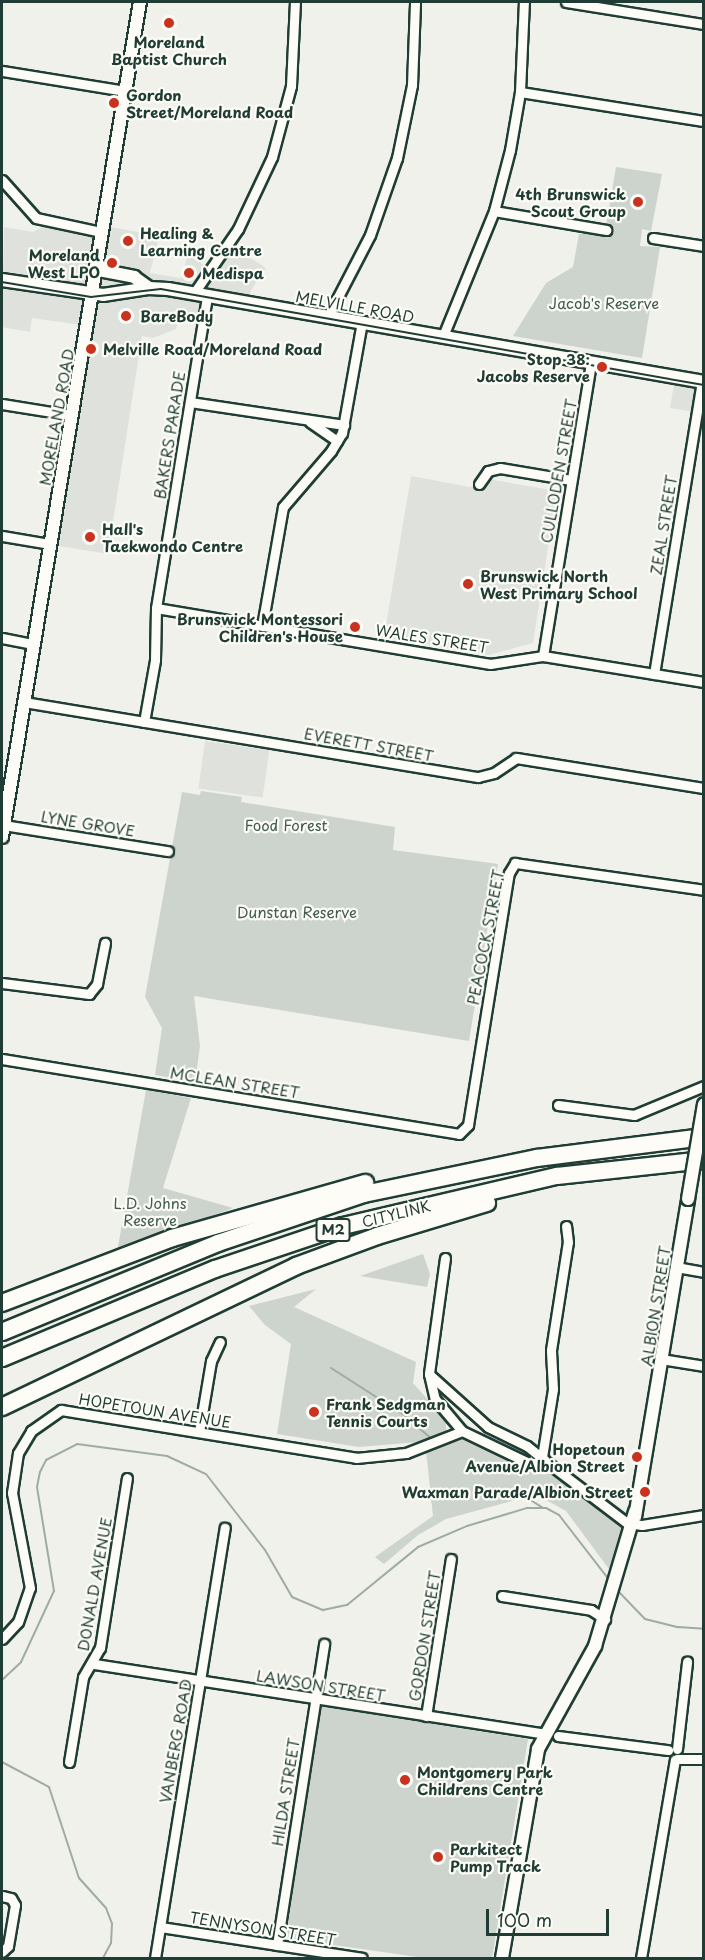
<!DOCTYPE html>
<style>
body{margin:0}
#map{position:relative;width:705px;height:1960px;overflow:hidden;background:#f0f1eb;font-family:"Playpen Sans",sans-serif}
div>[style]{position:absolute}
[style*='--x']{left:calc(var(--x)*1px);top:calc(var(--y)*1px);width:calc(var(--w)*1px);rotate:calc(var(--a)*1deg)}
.built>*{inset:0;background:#dfe2dc;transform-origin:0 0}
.green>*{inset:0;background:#cdd3cd}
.stream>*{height:2px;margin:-1px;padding:0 1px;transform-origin:1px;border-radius:1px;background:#9faca4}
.roads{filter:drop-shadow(2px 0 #1f3d34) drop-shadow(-2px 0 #1f3d34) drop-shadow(0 2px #1f3d34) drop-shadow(0 -2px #1f3d34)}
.street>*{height:9px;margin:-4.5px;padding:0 4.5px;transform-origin:4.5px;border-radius:4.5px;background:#fdfcf7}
.secondary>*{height:12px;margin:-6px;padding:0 6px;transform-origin:6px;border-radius:6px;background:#fdfcf7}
.highway>*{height:16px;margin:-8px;padding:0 8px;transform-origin:8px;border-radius:8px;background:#fdfcf7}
.tram>*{height:1.5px;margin:-0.75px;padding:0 0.75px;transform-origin:0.75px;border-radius:0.75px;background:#1f3d34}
.bridges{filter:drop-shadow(2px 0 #1f3d34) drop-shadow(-2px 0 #1f3d34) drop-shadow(0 2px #1f3d34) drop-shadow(0 -2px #1f3d34)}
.secondary-bridge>*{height:12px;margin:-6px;padding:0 6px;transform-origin:6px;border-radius:6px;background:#fdfcf7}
.dots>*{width:16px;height:16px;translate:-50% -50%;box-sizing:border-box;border:3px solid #fdfcf7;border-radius:50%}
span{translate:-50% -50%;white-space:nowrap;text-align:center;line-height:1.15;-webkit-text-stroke:4.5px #fdfcf7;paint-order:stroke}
.shield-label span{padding:2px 4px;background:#fdfcf7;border:2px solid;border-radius:4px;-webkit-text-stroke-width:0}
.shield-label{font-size:14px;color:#1f3d34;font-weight:700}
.poi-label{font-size:15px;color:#1f3d34;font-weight:700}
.left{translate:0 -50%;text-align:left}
.right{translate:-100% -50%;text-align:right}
.park-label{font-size:15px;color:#425b53}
.street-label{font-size:15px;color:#1f3d34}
.frame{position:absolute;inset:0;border:3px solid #1f3d34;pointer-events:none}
.scale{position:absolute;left:486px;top:1909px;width:123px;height:27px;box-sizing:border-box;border:3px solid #1f3d34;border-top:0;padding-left:8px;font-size:18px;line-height:21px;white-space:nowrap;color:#1f3d34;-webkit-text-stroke:4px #fdfcf7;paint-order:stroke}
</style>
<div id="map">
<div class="built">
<i style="clip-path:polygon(52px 222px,98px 230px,100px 225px,159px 236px,150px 273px,181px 278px,188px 255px,213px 271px,230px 245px,266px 268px,251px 290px,247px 307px,204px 300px,202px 317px,180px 313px,176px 329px,153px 338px,142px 336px,108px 554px,52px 545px,89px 326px,32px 318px,30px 332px,2px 327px,4px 227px,33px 232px)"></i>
<i style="clip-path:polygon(674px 384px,703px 389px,703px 434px,698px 433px,701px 413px,670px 408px)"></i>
<i style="clip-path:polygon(411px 476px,470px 487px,488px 479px,557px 491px,533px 643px,489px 655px,384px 637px)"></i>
<i style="left:205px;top:741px;width:65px;height:48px;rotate:8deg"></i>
</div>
<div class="green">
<i style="clip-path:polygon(616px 167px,662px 174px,651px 231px,642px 229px,640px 246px,660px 247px,642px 358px,513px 336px,546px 283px,573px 267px,579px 234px,605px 233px)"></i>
<i style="clip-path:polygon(201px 791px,242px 797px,241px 802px,395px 827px,393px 850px,498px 864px,469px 1041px,194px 996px,200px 1046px,195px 1082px,155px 1075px,162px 1028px,145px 997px,182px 792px,200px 795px)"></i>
<i style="clip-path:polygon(146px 1090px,191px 1098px,163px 1188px,233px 1208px,117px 1252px)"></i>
<i style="clip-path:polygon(423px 1254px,430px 1274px,427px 1287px,360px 1276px)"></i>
<i style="clip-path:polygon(316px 1289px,294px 1307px,416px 1362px,413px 1383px,446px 1420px,446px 1433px,430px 1441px,359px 1447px,277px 1434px,291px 1344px,265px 1325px,249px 1306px)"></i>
<i style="clip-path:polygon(463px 1439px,536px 1472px,554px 1474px,622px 1529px,609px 1569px,566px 1511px,541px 1497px,530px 1496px,446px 1519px,418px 1535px,384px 1564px,375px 1557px,433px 1516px,426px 1451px)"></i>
<i style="clip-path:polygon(320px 1706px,528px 1739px,492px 1958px,424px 1958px,286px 1938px)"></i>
</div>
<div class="stream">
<i style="--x:331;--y:1368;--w:85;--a:32.6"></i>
<i style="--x:403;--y:1414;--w:40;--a:41"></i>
<i style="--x:526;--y:1497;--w:20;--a:33"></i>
<i style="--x:617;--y:1590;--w:40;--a:46"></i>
<i style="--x:645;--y:1619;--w:34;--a:14"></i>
<i style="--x:678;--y:1627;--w:26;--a:4"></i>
<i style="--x:2;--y:1680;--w:26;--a:-43"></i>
<i style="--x:21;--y:1662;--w:78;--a:-65.1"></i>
<i style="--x:54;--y:1591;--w:105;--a:-99.3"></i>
<i style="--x:37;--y:1487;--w:15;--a:-79"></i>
<i style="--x:40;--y:1472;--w:13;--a:-63"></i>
<i style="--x:46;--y:1460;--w:35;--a:-27"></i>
<i style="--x:77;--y:1444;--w:91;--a:7.6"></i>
<i style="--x:167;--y:1456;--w:43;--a:24.8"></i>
<i style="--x:206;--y:1474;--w:96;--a:52.2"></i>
<i style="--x:265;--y:1550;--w:54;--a:60.1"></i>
<i style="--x:292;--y:1597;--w:34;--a:23"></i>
<i style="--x:323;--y:1610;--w:25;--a:-12"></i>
<i style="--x:347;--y:1605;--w:92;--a:-39.2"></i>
<i style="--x:418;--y:1547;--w:53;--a:-23.2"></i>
<i style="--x:467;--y:1526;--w:63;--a:-16.7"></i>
<i style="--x:527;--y:1508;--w:19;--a:0"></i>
<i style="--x:546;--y:1508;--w:15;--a:28"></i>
<i style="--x:559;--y:1515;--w:83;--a:52.3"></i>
<i style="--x:2;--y:1762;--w:53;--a:28"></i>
<i style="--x:49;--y:1787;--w:96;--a:71.8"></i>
<i style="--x:79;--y:1878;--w:40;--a:48"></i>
<i style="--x:106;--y:1908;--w:17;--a:69"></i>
<i style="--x:112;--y:1924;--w:19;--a:93"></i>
<i style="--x:111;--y:1943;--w:17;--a:118"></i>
</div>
<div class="roads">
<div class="street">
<i style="--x:566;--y:2;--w:140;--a:9.1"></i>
<i style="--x:2;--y:71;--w:125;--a:9.2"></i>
<i style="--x:520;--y:92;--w:186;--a:9"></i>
<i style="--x:2;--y:180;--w:51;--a:48.2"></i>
<i style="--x:36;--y:218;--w:66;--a:12.2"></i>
<i style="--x:494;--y:211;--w:114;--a:9.6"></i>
<i style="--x:653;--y:238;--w:52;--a:8.9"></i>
<i style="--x:194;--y:293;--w:78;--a:-55.5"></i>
<i style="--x:238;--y:229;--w:80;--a:-64.7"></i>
<i style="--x:272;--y:157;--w:73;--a:-75"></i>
<i style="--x:291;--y:86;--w:84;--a:-87.3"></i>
<i style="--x:328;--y:316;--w:91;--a:-62.6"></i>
<i style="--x:370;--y:235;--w:82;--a:-70.7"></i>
<i style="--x:397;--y:158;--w:75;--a:-78.4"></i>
<i style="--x:412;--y:85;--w:83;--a:-87.9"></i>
<i style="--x:443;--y:336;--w:135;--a:-67.8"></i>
<i style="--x:494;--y:211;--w:63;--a:-75.3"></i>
<i style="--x:510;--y:150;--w:59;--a:-80.2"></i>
<i style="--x:520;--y:92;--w:90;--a:-87.5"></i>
<i style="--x:190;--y:402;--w:156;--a:8.5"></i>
<i style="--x:2;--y:404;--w:70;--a:9.1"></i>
<i style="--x:310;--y:422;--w:33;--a:35"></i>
<i style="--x:479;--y:484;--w:16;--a:-55"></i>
<i style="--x:488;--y:471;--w:12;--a:-14"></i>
<i style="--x:500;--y:468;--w:72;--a:9.6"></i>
<i style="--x:2;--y:536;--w:49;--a:9.5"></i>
<i style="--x:156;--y:608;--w:339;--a:9.5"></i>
<i style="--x:490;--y:664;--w:54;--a:-8.6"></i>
<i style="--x:543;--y:656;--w:163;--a:9.2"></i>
<i style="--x:262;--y:626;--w:121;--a:-80"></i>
<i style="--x:283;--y:507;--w:74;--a:-49.4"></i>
<i style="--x:331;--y:451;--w:21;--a:-59"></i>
<i style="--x:342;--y:433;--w:113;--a:-79.8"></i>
<i style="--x:2;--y:638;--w:33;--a:11"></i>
<i style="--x:543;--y:656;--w:298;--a:-80.7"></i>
<i style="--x:654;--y:674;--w:296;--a:-80.7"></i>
<i style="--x:24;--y:702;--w:460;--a:9.4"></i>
<i style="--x:478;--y:777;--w:16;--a:-14"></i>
<i style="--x:494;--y:773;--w:27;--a:-34"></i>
<i style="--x:516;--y:758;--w:190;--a:9.1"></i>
<i style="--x:144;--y:722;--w:63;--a:-79.9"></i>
<i style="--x:155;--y:660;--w:52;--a:-88.9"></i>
<i style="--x:156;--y:608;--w:317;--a:-80.7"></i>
<i style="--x:3;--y:825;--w:167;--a:9"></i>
<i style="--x:2;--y:983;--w:88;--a:7.2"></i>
<i style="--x:89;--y:994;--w:13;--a:-51"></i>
<i style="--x:97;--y:984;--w:42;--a:-79"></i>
<i style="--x:2;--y:1059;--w:463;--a:9.3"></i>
<i style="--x:459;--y:1134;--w:13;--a:-45"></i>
<i style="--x:468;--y:1125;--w:255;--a:-80.8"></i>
<i style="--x:509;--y:873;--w:12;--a:-59"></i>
<i style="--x:515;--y:863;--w:191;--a:8.1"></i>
<i style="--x:558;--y:1105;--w:77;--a:7.5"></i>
<i style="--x:634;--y:1115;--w:76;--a:-22.5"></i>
<i style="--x:445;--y:1258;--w:117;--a:97.9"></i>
<i style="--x:429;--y:1374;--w:26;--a:77"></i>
<i style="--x:435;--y:1399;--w:42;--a:49.8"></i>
<i style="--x:676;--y:1267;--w:28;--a:10"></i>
<i style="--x:661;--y:1359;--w:44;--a:9.2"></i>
<i style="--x:429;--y:1374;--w:79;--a:41.9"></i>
<i style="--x:488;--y:1427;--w:43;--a:26"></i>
<i style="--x:527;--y:1446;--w:22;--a:39"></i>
<i style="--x:199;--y:1432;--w:72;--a:-80.4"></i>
<i style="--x:211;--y:1361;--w:21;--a:-65"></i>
<i style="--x:542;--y:1457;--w:69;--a:-80.8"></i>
<i style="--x:553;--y:1389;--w:39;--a:-93"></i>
<i style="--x:551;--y:1350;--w:109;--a:-81.1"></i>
<i style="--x:568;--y:1242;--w:16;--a:-97"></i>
<i style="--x:502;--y:1596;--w:90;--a:8.9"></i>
<i style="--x:591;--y:1610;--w:17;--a:33"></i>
<i style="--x:2;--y:1639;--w:23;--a:-47"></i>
<i style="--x:18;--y:1622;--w:36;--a:-71"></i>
<i style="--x:30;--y:1588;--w:97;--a:-100.7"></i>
<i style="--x:12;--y:1493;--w:40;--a:-81.5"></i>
<i style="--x:18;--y:1453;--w:26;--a:-59"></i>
<i style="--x:31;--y:1431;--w:37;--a:-35"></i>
<i style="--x:61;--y:1410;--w:299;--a:9.2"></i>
<i style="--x:356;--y:1458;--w:50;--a:-5.7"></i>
<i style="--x:406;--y:1453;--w:60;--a:-21.4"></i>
<i style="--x:462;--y:1431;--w:76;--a:25.6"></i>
<i style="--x:531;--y:1464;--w:14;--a:-17"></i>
<i style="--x:544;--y:1460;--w:104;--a:37.2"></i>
<i style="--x:627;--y:1523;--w:15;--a:8"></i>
<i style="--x:642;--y:1525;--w:63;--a:-9.2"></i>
<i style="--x:94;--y:1664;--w:455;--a:8.8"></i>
<i style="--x:426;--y:1716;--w:159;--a:-81"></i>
<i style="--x:558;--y:1736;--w:111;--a:7.3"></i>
<i style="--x:677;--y:1749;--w:88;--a:-83.4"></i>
<i style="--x:677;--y:1759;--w:27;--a:0"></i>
<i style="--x:69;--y:1762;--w:86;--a:-80.6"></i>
<i style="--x:83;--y:1677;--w:34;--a:-60"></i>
<i style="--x:100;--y:1648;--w:172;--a:-81"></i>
<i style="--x:2;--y:1896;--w:9;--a:13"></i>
<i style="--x:11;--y:1898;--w:8;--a:60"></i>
<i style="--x:15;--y:1905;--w:42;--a:99.7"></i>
<i style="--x:8;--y:1946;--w:8;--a:135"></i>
<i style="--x:160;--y:1927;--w:204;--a:8.7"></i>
<i style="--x:277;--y:1945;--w:305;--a:-81.1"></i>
<i style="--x:155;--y:1958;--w:436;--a:-80.8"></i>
<i style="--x:641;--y:1958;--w:201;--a:-80.3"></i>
</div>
<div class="secondary">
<i style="--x:96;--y:262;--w:12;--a:48"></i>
<i style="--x:104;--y:271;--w:31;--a:11"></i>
<i style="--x:134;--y:277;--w:19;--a:36"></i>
<i style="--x:2;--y:280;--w:102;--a:8.4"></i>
<i style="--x:103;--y:295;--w:47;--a:-8.7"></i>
<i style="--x:149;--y:288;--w:19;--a:3"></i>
<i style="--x:168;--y:289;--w:544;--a:9.84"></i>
<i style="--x:2;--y:837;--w:846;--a:-80.62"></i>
<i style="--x:635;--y:1517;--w:322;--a:-80.5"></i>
<i style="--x:502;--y:1958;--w:212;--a:-80.2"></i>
<i style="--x:538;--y:1749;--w:118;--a:-61"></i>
<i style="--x:595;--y:1646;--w:140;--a:-73.4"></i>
</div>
<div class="highway">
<i style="--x:2;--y:1303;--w:182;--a:-20.9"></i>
<i style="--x:172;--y:1238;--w:201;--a:-15.9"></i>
<i style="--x:2;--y:1332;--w:234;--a:-22.4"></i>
<i style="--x:218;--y:1243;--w:154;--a:-18.6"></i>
<i style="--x:364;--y:1194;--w:177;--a:-11.8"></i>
<i style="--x:537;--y:1158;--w:168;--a:-7.2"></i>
<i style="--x:2;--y:1358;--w:231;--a:-22.7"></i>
<i style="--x:215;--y:1269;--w:135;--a:-18.6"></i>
<i style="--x:343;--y:1226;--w:220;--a:-13.2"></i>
<i style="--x:557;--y:1176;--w:148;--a:-6.2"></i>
<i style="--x:2;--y:1407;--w:326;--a:-25.6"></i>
<i style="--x:296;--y:1266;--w:86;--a:-20.3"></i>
<i style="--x:377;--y:1236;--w:115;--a:-16.7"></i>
</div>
</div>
<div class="tram">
<i style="--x:2;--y:282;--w:90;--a:9.6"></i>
<i style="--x:91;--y:297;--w:70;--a:-6.5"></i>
<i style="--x:161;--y:289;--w:551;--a:10.03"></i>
</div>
<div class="bridges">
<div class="secondary-bridge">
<i style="--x:688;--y:1199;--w:96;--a:-80.4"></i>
</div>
</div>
<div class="dots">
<i style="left:169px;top:23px;background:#c8321e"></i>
<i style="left:114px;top:103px;background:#c8321e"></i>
<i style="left:638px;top:202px;background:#c8321e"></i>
<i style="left:128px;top:241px;background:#c8321e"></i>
<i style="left:112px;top:263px;background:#c8321e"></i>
<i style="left:189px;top:273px;background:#c8321e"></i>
<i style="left:126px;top:316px;background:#c8321e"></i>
<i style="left:91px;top:349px;background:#c8321e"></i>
<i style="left:602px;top:367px;background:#c8321e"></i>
<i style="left:90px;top:537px;background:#c8321e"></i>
<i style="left:468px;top:584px;background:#c8321e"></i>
<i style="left:355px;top:627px;background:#c8321e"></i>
<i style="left:314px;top:1412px;background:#c8321e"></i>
<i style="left:637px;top:1457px;background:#c8321e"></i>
<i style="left:645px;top:1492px;background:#c8321e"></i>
<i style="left:405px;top:1780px;background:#c8321e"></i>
<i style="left:438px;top:1857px;background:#c8321e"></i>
</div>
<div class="shield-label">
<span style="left:333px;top:1230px">M2</span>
</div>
<div class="poi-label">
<span style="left:169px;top:50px">Moreland<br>Baptist Church</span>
<span class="left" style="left:126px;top:103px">Gordon<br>Street/Moreland Road</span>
<span class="right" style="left:626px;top:202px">4th Brunswick<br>Scout Group</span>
<span class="left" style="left:140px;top:241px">Healing &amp;<br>Learning Centre</span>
<span class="right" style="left:100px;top:263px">Moreland<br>West LPO</span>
<span class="left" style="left:202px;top:273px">Medispa</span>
<span class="left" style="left:140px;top:316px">BareBody</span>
<span class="left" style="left:103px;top:349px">Melville Road/Moreland Road</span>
<span class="right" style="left:590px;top:367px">Stop 38:<br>Jacobs Reserve</span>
<span class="left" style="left:102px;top:537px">Hall's<br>Taekwondo Centre</span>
<span class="left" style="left:480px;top:584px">Brunswick North<br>West Primary School</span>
<span class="right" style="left:343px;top:627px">Brunswick Montessori<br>Children's House</span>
<span class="left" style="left:326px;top:1412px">Frank Sedgman<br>Tennis Courts</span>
<span class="right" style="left:625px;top:1457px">Hopetoun<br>Avenue/Albion Street</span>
<span class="right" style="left:633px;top:1492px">Waxman Parade/Albion Street</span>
<span class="left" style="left:417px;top:1780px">Montgomery Park<br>Childrens Centre</span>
<span class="left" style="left:450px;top:1857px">Parkitect<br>Pump Track</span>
</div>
<div class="park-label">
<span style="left:604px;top:303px">Jacob's Reserve</span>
<span style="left:286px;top:825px">Food Forest</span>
<span style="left:297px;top:912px">Dunstan Reserve</span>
<span style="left:150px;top:1211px">L.D. Johns<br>Reserve</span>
</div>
<div class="street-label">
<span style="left:355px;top:306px;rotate:10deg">MELVILLE ROAD</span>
<span style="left:56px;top:417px;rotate:-80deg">MORELAND ROAD</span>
<span style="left:169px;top:435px;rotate:-81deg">BAKERS PARADE</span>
<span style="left:558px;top:471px;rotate:-80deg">CULLODEN STREET</span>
<span style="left:663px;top:525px;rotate:-81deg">ZEAL STREET</span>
<span style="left:432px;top:638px;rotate:9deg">WALES STREET</span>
<span style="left:369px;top:744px;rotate:10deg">EVERETT STREET</span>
<span style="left:88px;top:823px;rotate:9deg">LYNE GROVE</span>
<span style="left:485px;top:937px;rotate:-79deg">PEACOCK STREET</span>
<span style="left:235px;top:1082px;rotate:9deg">MCLEAN STREET</span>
<span style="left:396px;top:1213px;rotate:-14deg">CITYLINK</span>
<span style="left:655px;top:1306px;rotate:-81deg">ALBION STREET</span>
<span style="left:155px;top:1410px;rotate:9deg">HOPETOUN AVENUE</span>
<span style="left:94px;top:1584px;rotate:-80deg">DONALD AVENUE</span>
<span style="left:424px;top:1636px;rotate:-81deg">GORDON STREET</span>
<span style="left:321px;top:1685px;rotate:9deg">LAWSON STREET</span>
<span style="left:175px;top:1741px;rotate:-80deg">VANBERG ROAD</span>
<span style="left:285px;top:1792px;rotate:-81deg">HILDA STREET</span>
<span style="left:263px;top:1928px;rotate:9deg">TENNYSON STREET</span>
</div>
<div class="frame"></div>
<div class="scale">100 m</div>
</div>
